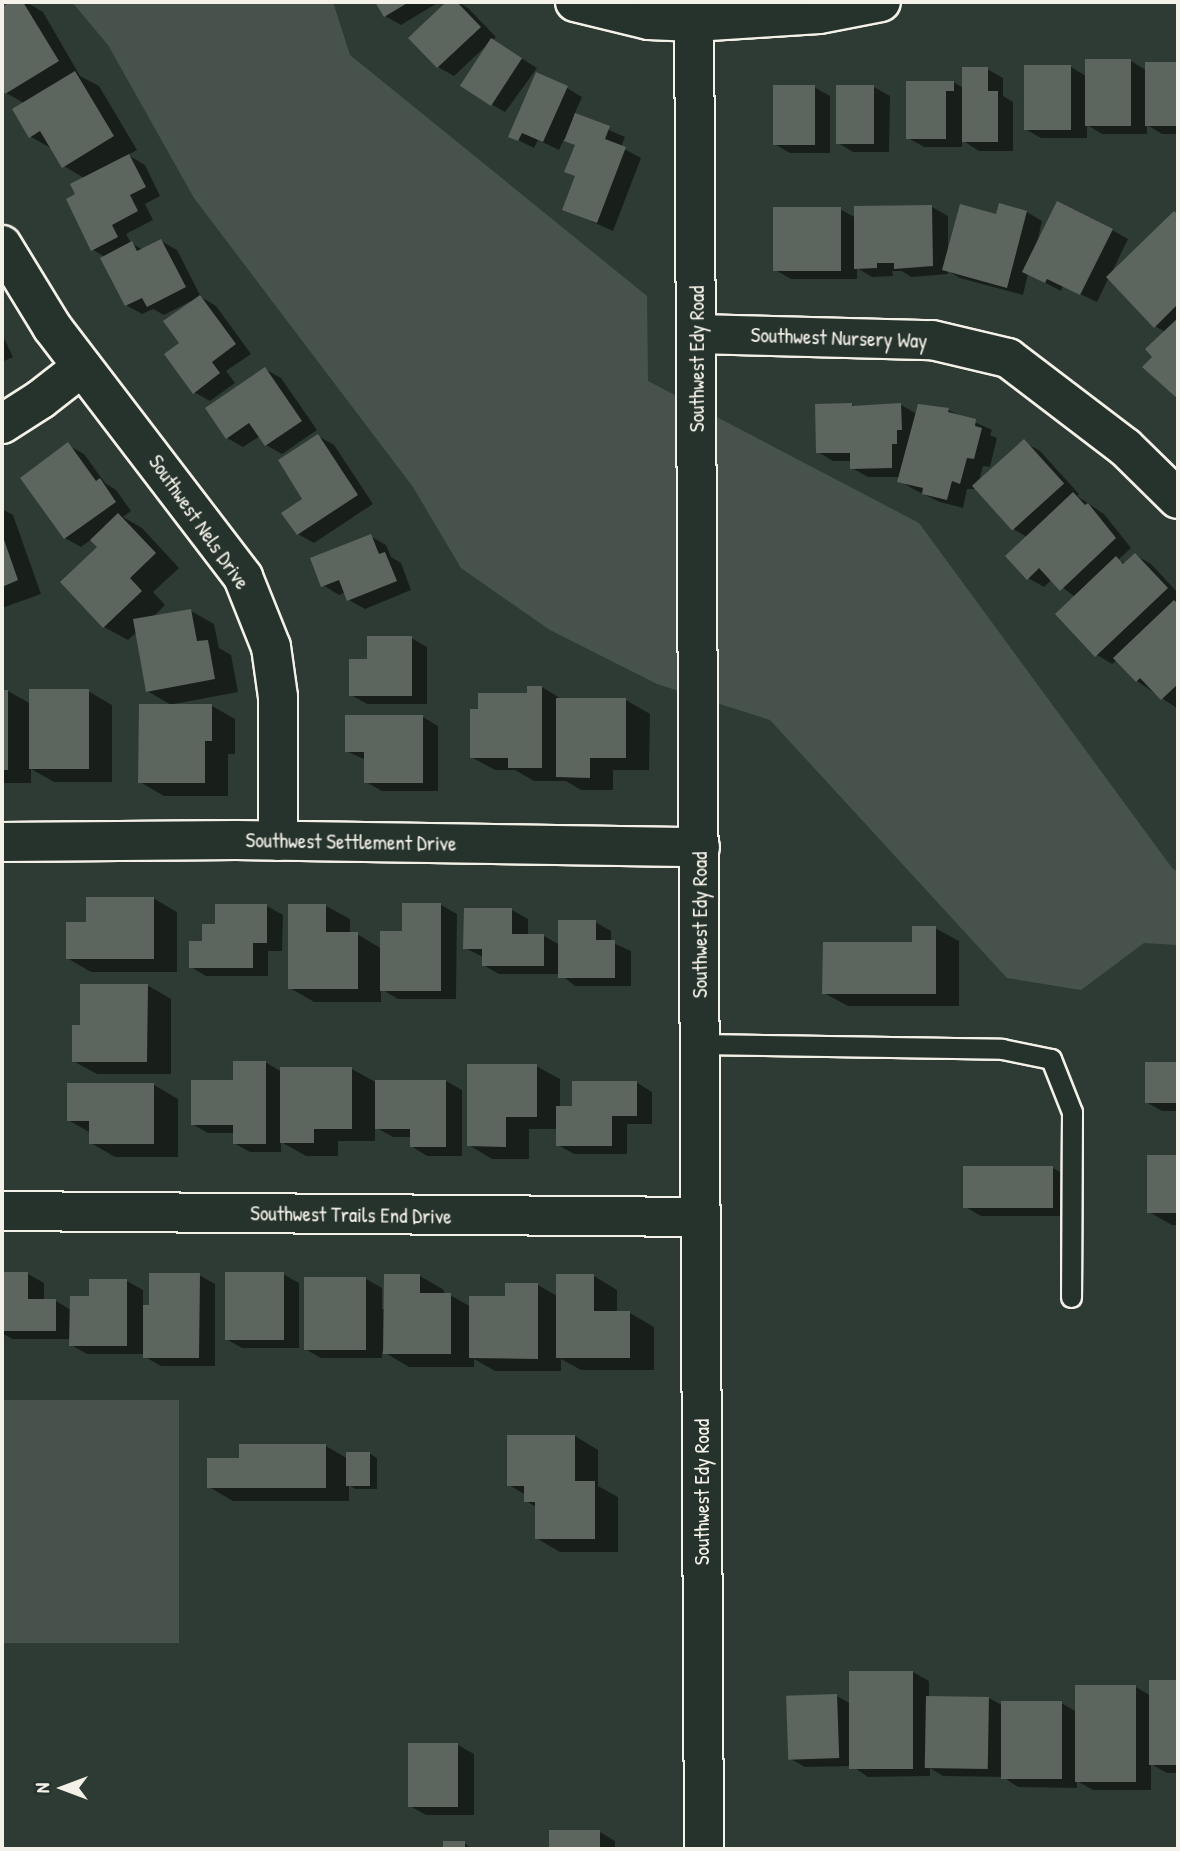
<!DOCTYPE html>
<style>
body{margin:0}
#map{position:relative;width:1180px;height:1851px;overflow:hidden;background:#2e3b34;font-family:"Patrick Hand",sans-serif}
div>[style]{position:absolute}
[style*='--x']{left:calc(var(--x)*1px);top:calc(var(--y)*1px);width:calc(var(--w)*1px);rotate:calc(var(--a)*1deg)}
.green>*{inset:0;background:#48524c;transform-origin:0 0}
.shadow>*{inset:0;background:#0007}
.building>*{inset:0;background:#5c655e;transform-origin:0 0}
.roads{filter:drop-shadow(2px 0 #f4f1e8) drop-shadow(-2px 0 #f4f1e8) drop-shadow(0 2px #f4f1e8) drop-shadow(0 -2px #f4f1e8)}
.service>*{height:19px;margin:-9.5px;padding:0 9.5px;transform-origin:9.5px;border-radius:9.5px;background:#26332d}
.minor>*{height:38px;margin:-19px;padding:0 19px;transform-origin:19px;border-radius:19px;background:#26332d}
.secondary>*{height:38px;margin:-19px;padding:0 19px;transform-origin:19px;border-radius:19px;background:#26332d}
span{translate:-50% -50%;white-space:nowrap;text-align:center;line-height:1.15;-webkit-text-stroke:5px #26332d;paint-order:stroke}
.street-label{font-size:21px;color:#f4f1e8}
.frame{position:absolute;inset:0;border:4px solid #f4f1e8;pointer-events:none}
.north{position:absolute;left:28px;top:1753px;width:70px;height:70px;-webkit-text-stroke:5px #26332d;paint-order:stroke;rotate:270deg;font-size:19px;font-weight:700;line-height:28px;text-align:center;color:#f4f1e8}
.north::after{content:'';display:block;margin:auto;width:24px;height:32px;background:#f4f1e8;clip-path:polygon(50% 0,100% 100%,50% 72%,0 100%)}
</style>
<div id="map">
<div class="green">
<i style="clip-path:polygon(72px 2px,333px 2px,350px 55px,647px 296px,648px 381px,919px 523px,1172px 868px,1178px 872px,1178px 945px,1144px 943px,1081px 990px,1007px 978px,770px 720px,657px 684px,550px 630px,461px 568px,413px 487px,194px 198px,108px 45px)"></i>
<i style="left:2px;top:1400px;width:177px;height:243px"></i>
</div>
<div class="shadow">
<i style="clip-path:polygon(13px 2px,26px 2px,43px 12px,80px 76px,99px 86px,137px 150px,128px 155px,145px 165px,160px 196px,145px 204px,153px 220px,126px 234px,131px 243px,143px 250px,161px 241px,177px 250px,201px 297px,216px 306px,251px 354px,226px 371px,235px 383px,210px 401px,194px 392px,182px 344px,191px 301px,164px 315px,153px 309px,142px 314px,126px 305px,105px 257px,92px 249px,78px 195px,84px 178px,64px 166px,54px 150px,31px 137px,24px 103px,6px 93px,2px 86px,2px 9px)"></i>
<i style="clip-path:polygon(377px 2px,439px 2px,401px 25px,385px 16px)"></i>
<i style="clip-path:polygon(449px 2px,458px 2px,468px 8px,496px 37px,492px 40px,537px 68px,505px 112px,489px 103px,486px 46px,454px 76px,438px 67px,410px 38px)"></i>
<i style="clip-path:polygon(1131px 61px,1146px 70px,1146px 64px,1178px 64px,1178px 134px,1162px 134px,1147px 125px,1147px 134px,1102px 134px,1087px 125px,1087px 138px,1041px 138px,1025px 129px,1071px 67px,1086px 76px)"></i>
<i style="clip-path:polygon(987px 69px,1003px 78px,1003px 96px,1013px 102px,1013px 151px,979px 151px,962px 140px,962px 147px,924px 147px,908px 138px,908px 82px,953px 82px,964px 88px)"></i>
<i style="clip-path:polygon(814px 87px,830px 96px,830px 153px,790px 153px,774px 144px)"></i>
<i style="clip-path:polygon(874px 87px,890px 96px,889px 152px,853px 152px,838px 143px)"></i>
<i style="clip-path:polygon(567px 88px,582px 97px,574px 115px,625px 137px,621px 147px,641px 158px,613px 231px,564px 209px,577px 177px,576px 146px,564px 139px,559px 150px,538px 140px,534px 148px,510px 136px)"></i>
<i style="clip-path:polygon(932px 207px,948px 216px,948px 252px,998px 216px,1027px 212px,1042px 221px,1037px 243px,1112px 230px,1128px 239px,1111px 274px,1175px 213px,1178px 215px,1178px 396px,1154px 357px,1165px 332px,1155px 326px,1109px 277px,1097px 302px,1063px 286px,1061px 291px,1028px 274px,1023px 295px,960px 278px,948px 271px,948px 274px,911px 277px,902px 271px,892px 271px,893px 276px,872px 277px,857px 268px,857px 279px,791px 279px,775px 270px,840px 209px,856px 218px)"></i>
<i style="clip-path:polygon(2px 334px,13px 357px,2px 362px)"></i>
<i style="clip-path:polygon(265px 369px,281px 378px,317px 430px,282px 454px,266px 445px,260px 436px,243px 447px,227px 438px)"></i>
<i style="clip-path:polygon(852px 405px,856px 408px,901px 405px,917px 414px,948px 410px,992px 430px,990px 435px,997px 438px,990px 467px,983px 466px,978px 485px,1024px 442px,1040px 451px,1079px 494px,1077px 496px,1104px 514px,1131px 548px,1118px 560px,1126px 564px,1135px 555px,1151px 564px,1178px 593px,1178px 709px,1137px 681px,1117px 660px,1112px 664px,1097px 655px,1075px 597px,1052px 579px,1044px 587px,1028px 578px,1027px 537px,1015px 530px,977px 489px,967px 489px,963px 508px,940px 502px,915px 490px,900px 481px,901px 477px,868px 477px,852px 468px,852px 461px,833px 461px,818px 452px)"></i>
<i style="clip-path:polygon(318px 436px,334px 445px,373px 504px,314px 543px,298px 534px)"></i>
<i style="clip-path:polygon(68px 445px,84px 454px,105px 483px,116px 490px,131px 511px,123px 517px,142px 528px,179px 568px,153px 592px,165px 605px,152px 618px,191px 611px,214px 624px,219px 648px,231px 655px,238px 692px,174px 704px,212px 706px,235px 719px,235px 754px,228px 754px,228px 796px,164px 796px,140px 782px,173px 706px,147px 691px,137px 632px,128px 640px,104px 627px,99px 547px,92px 539px,81px 547px,65px 538px)"></i>
<i style="clip-path:polygon(2px 509px,13px 515px,41px 594px,2px 608px)"></i>
<i style="clip-path:polygon(370px 536px,386px 545px,391px 557px,401px 563px,411px 590px,365px 609px,349px 600px,346px 592px,339px 595px,323px 585px)"></i>
<i style="clip-path:polygon(411px 638px,427px 647px,427px 704px,367px 704px,351px 695px,369px 660px)"></i>
<i style="clip-path:polygon(542px 687px,563px 700px,626px 700px,650px 714px,649px 770px,613px 770px,613px 790px,581px 790px,566px 781px,534px 781px,515px 770px,495px 770px,471px 757px)"></i>
<i style="clip-path:polygon(2px 691px,8px 691px,31px 704px,88px 691px,112px 705px,112px 782px,54px 782px,31px 769px,31px 783px,2px 783px)"></i>
<i style="clip-path:polygon(423px 717px,438px 726px,438px 791px,382px 791px,366px 782px,366px 760px,346px 751px)"></i>
<i style="clip-path:polygon(153px 898px,177px 912px,177px 972px,91px 972px,67px 958px,88px 924px)"></i>
<i style="clip-path:polygon(404px 905px,441px 905px,457px 914px,456px 999px,398px 999px,381px 989px,381px 1002px,314px 1002px,290px 988px,326px 906px,350px 919px,350px 934px,357px 934px,382px 949px,404px 933px)"></i>
<i style="clip-path:polygon(267px 906px,283px 915px,282px 951px,268px 951px,268px 976px,206px 976px,191px 967px,217px 926px)"></i>
<i style="clip-path:polygon(512px 910px,528px 919px,528px 936px,544px 936px,560px 945px,595px 922px,611px 931px,611px 942px,631px 951px,631px 986px,575px 986px,560px 974px,499px 974px,483px 965px,483px 957px,465px 948px)"></i>
<i style="clip-path:polygon(935px 928px,959px 941px,959px 1006px,848px 1006px,824px 993px)"></i>
<i style="clip-path:polygon(147px 985px,171px 999px,171px 1074px,97px 1074px,73px 1061px,82px 1027px)"></i>
<i style="clip-path:polygon(265px 1062px,282px 1072px,352px 1069px,377px 1083px,446px 1081px,462px 1090px,462px 1156px,427px 1156px,411px 1146px,411px 1137px,393px 1137px,375px 1127px,375px 1141px,338px 1141px,338px 1156px,306px 1156px,281px 1142px,281px 1152px,250px 1152px,234px 1143px,234px 1133px,208px 1133px,192px 1124px,234px 1082px)"></i>
<i style="clip-path:polygon(1147px 1064px,1178px 1064px,1178px 1111px,1162px 1111px,1146px 1102px)"></i>
<i style="clip-path:polygon(536px 1066px,560px 1079px,560px 1107px,574px 1107px,636px 1082px,652px 1092px,652px 1124px,627px 1124px,627px 1154px,574px 1154px,558px 1145px,558px 1129px,529px 1129px,529px 1159px,492px 1159px,469px 1145px)"></i>
<i style="clip-path:polygon(154px 1085px,178px 1099px,178px 1157px,115px 1157px,91px 1143px,91px 1133px,68px 1120px)"></i>
<i style="clip-path:polygon(1149px 1156px,1178px 1157px,1178px 1225px,1172px 1225px,1149px 1212px)"></i>
<i style="clip-path:polygon(1053px 1168px,1069px 1177px,1068px 1216px,981px 1216px,965px 1207px)"></i>
<i style="clip-path:polygon(2px 1274px,28px 1274px,44px 1283px,44px 1301px,56px 1301px,71px 1310px,127px 1281px,143px 1290px,143px 1306px,151px 1306px,199px 1275px,215px 1284px,215px 1366px,161px 1366px,145px 1357px,145px 1354px,87px 1354px,71px 1345px,71px 1339px,12px 1339px,2px 1333px)"></i>
<i style="clip-path:polygon(283px 1274px,299px 1283px,299px 1348px,242px 1348px,226px 1339px)"></i>
<i style="clip-path:polygon(420px 1276px,444px 1290px,444px 1295px,450px 1295px,471px 1307px,507px 1298px,538px 1285px,557px 1296px,594px 1276px,617px 1290px,617px 1313px,630px 1313px,654px 1327px,654px 1370px,581px 1370px,561px 1359px,561px 1371px,495px 1371px,474px 1359px,474px 1367px,409px 1367px,382px 1351px,382px 1358px,321px 1358px,305px 1349px,366px 1279px,382px 1288px,382px 1309px,385px 1309px)"></i>
<i style="clip-path:polygon(575px 1436px,598px 1450px,598px 1486px,618px 1497px,618px 1552px,560px 1552px,536px 1538px,536px 1507px,526px 1501px,526px 1495px,509px 1485px)"></i>
<i style="clip-path:polygon(326px 1446px,348px 1459px,369px 1453px,377px 1458px,377px 1489px,355px 1489px,349px 1485px,349px 1501px,233px 1501px,209px 1487px,240px 1460px)"></i>
<i style="clip-path:polygon(913px 1672px,929px 1681px,929px 1698px,989px 1698px,1003px 1706px,1061px 1703px,1077px 1712px,1136px 1687px,1151px 1696px,1151px 1681px,1178px 1681px,1178px 1773px,1167px 1773px,1151px 1764px,1151px 1790px,1093px 1790px,1077px 1781px,1077px 1788px,1018px 1787px,1003px 1777px,943px 1776px,930px 1768px,930px 1776px,868px 1777px,852px 1766px,805px 1767px,789px 1758px,837px 1696px,851px 1704px)"></i>
<i style="clip-path:polygon(458px 1745px,474px 1754px,474px 1815px,426px 1815px,410px 1806px)"></i>
<i style="clip-path:polygon(550px 1832px,600px 1832px,615px 1841px,615px 1849px,550px 1849px)"></i>
<i style="clip-path:polygon(445px 1843px,464px 1843px,472px 1849px,445px 1849px)"></i>
</div>
<div class="building">
<i style="clip-path:polygon(10px 2px,23px 2px,59px 61px,5px 94px,2px 89px,2px 7px)"></i>
<i style="clip-path:polygon(375px 2px,409px 2px,384px 17px)"></i>
<i style="clip-path:polygon(446px 2px,457px 2px,481px 27px,437px 68px,408px 38px)"></i>
<i style="left:491px;top:38px;width:37px;height:57px;rotate:33deg"></i>
<i style="left:1085px;top:59px;width:46px;height:67px"></i>
<i style="left:1145px;top:62px;width:33px;height:64px"></i>
<i style="left:1024px;top:65px;width:47px;height:65px"></i>
<i style="clip-path:polygon(962px 67px,988px 67px,988px 91px,998px 91px,998px 142px,962px 142px)"></i>
<i style="clip-path:polygon(75px 71px,114px 136px,62px 168px,40px 131px,29px 138px,12px 109px)"></i>
<i style="clip-path:polygon(536px 72px,568px 86px,543px 142px,522px 133px,518px 141px,508px 137px)"></i>
<i style="clip-path:polygon(906px 81px,954px 81px,954px 91px,946px 91px,946px 139px,906px 139px)"></i>
<i style="left:773px;top:85px;width:42px;height:60px"></i>
<i style="left:836px;top:85px;width:38px;height:59px"></i>
<i style="clip-path:polygon(575px 113px,610px 126px,605px 139px,626px 147px,597px 223px,562px 210px,575px 176px,564px 172px,575px 145px,564px 141px)"></i>
<i style="clip-path:polygon(129px 154px,146px 187px,130px 195px,138px 211px,112px 225px,118px 237px,91px 251px,66px 199px,75px 194px,70px 184px)"></i>
<i style="clip-path:polygon(1057px 201px,1113px 229px,1080px 295px,1047px 279px,1045px 283px,1022px 272px)"></i>
<i style="clip-path:polygon(999px 203px,1027px 211px,1007px 288px,942px 270px,960px 204px,996px 214px)"></i>
<i style="clip-path:polygon(932px 205px,933px 266px,894px 269px,894px 263px,877px 263px,877px 268px,854px 269px,854px 206px)"></i>
<i style="left:841px;top:207px;width:64px;height:68px;rotate:90deg"></i>
<i style="clip-path:polygon(1174px 211px,1178px 215px,1178px 304px,1154px 328px,1106px 277px)"></i>
<i style="clip-path:polygon(161px 239px,186px 287px,147px 307px,142px 298px,125px 306px,100px 258px,132px 241px,137px 251px)"></i>
<i style="clip-path:polygon(200px 295px,236px 344px,212px 362px,220px 373px,193px 394px,164px 354px,179px 343px,163px 321px)"></i>
<i style="clip-path:polygon(1178px 318px,1178px 399px,1142px 367px,1152px 357px,1145px 349px)"></i>
<i style="clip-path:polygon(265px 367px,302px 421px,265px 446px,249px 423px,226px 439px,205px 408px)"></i>
<i style="clip-path:polygon(852px 403px,852px 406px,901px 403px,902px 430px,897px 430px,897px 444px,892px 444px,892px 468px,850px 469px,850px 453px,816px 453px,815px 404px)"></i>
<i style="clip-path:polygon(918px 404px,949px 408px,948px 412px,976px 419px,975px 426px,982px 428px,974px 459px,967px 458px,960px 484px,952px 481px,947px 500px,922px 494px,923px 488px,897px 482px)"></i>
<i style="clip-path:polygon(318px 434px,358px 495px,297px 535px,281px 513px,302px 499px,278px 460px)"></i>
<i style="left:1024px;top:439px;width:60px;height:70px;rotate:48deg"></i>
<i style="clip-path:polygon(68px 442px,96px 481px,100px 478px,116px 502px,64px 539px,20px 478px)"></i>
<i style="clip-path:polygon(1073px 492px,1085px 505px,1088px 503px,1116px 538px,1060px 591px,1039px 568px,1027px 580px,1005px 556px)"></i>
<i style="clip-path:polygon(118px 513px,156px 553px,130px 578px,142px 591px,103px 628px,60px 582px,97px 547px,90px 540px)"></i>
<i style="clip-path:polygon(2px 534px,18px 580px,2px 587px)"></i>
<i style="clip-path:polygon(371px 534px,379px 554px,385px 552px,397px 581px,347px 601px,339px 580px,321px 587px,310px 558px)"></i>
<i style="clip-path:polygon(1135px 553px,1168px 588px,1095px 657px,1055px 614px,1116px 556px,1123px 564px)"></i>
<i style="clip-path:polygon(1174px 600px,1178px 604px,1178px 684px,1161px 700px,1140px 678px,1136px 682px,1113px 658px)"></i>
<i style="clip-path:polygon(191px 609px,197px 641px,208px 640px,215px 679px,146px 692px,133px 619px)"></i>
<i style="clip-path:polygon(367px 636px,412px 636px,412px 696px,349px 696px,349px 659px,367px 659px)"></i>
<i style="clip-path:polygon(527px 686px,542px 686px,542px 768px,508px 768px,508px 758px,470px 758px,470px 709px,478px 709px,478px 693px,527px 693px)"></i>
<i style="left:29px;top:689px;width:60px;height:80px"></i>
<i style="left:2px;top:690px;width:6px;height:80px"></i>
<i style="clip-path:polygon(556px 698px,626px 698px,626px 758px,590px 758px,590px 778px,556px 777px)"></i>
<i style="clip-path:polygon(139px 704px,212px 704px,212px 741px,205px 741px,205px 783px,138px 783px)"></i>
<i style="clip-path:polygon(345px 715px,423px 715px,423px 783px,364px 783px,364px 752px,345px 752px)"></i>
<i style="clip-path:polygon(86px 897px,154px 897px,154px 959px,66px 959px,66px 922px,86px 922px)"></i>
<i style="clip-path:polygon(402px 903px,441px 903px,441px 991px,380px 991px,380px 931px,402px 931px)"></i>
<i style="clip-path:polygon(215px 904px,267px 904px,267px 943px,253px 943px,253px 968px,189px 968px,189px 941px,202px 941px,202px 924px,215px 924px)"></i>
<i style="clip-path:polygon(288px 904px,326px 904px,326px 932px,358px 932px,358px 989px,288px 989px)"></i>
<i style="clip-path:polygon(464px 908px,512px 908px,512px 934px,544px 934px,544px 966px,482px 966px,482px 949px,463px 949px)"></i>
<i style="clip-path:polygon(558px 920px,596px 920px,596px 940px,615px 940px,615px 978px,558px 978px)"></i>
<i style="clip-path:polygon(912px 926px,936px 926px,936px 994px,822px 994px,823px 942px,912px 942px)"></i>
<i style="clip-path:polygon(80px 984px,148px 984px,147px 1062px,72px 1062px,72px 1025px,80px 1025px)"></i>
<i style="clip-path:polygon(233px 1061px,266px 1061px,266px 1144px,233px 1144px,233px 1125px,191px 1125px,191px 1080px,233px 1080px)"></i>
<i style="left:1145px;top:1062px;width:33px;height:41px"></i>
<i style="clip-path:polygon(467px 1064px,537px 1064px,537px 1117px,506px 1117px,506px 1147px,467px 1146px)"></i>
<i style="clip-path:polygon(280px 1067px,352px 1067px,352px 1129px,314px 1129px,314px 1143px,280px 1143px)"></i>
<i style="clip-path:polygon(375px 1080px,446px 1080px,446px 1147px,410px 1147px,410px 1129px,375px 1129px)"></i>
<i style="clip-path:polygon(572px 1081px,637px 1081px,637px 1116px,612px 1116px,612px 1146px,556px 1146px,556px 1106px,572px 1106px)"></i>
<i style="clip-path:polygon(67px 1083px,154px 1083px,154px 1144px,89px 1144px,89px 1121px,67px 1121px)"></i>
<i style="left:1147px;top:1155px;width:31px;height:58px"></i>
<i style="left:963px;top:1166px;width:90px;height:42px"></i>
<i style="clip-path:polygon(2px 1272px,28px 1272px,28px 1299px,56px 1299px,56px 1331px,2px 1331px)"></i>
<i style="left:225px;top:1272px;width:59px;height:68px"></i>
<i style="clip-path:polygon(149px 1273px,200px 1273px,199px 1358px,143px 1358px,143px 1305px,149px 1305px)"></i>
<i style="clip-path:polygon(384px 1274px,420px 1274px,420px 1293px,451px 1293px,451px 1354px,383px 1354px)"></i>
<i style="clip-path:polygon(556px 1274px,594px 1274px,594px 1311px,630px 1311px,630px 1358px,556px 1358px)"></i>
<i style="left:304px;top:1277px;width:62px;height:73px"></i>
<i style="clip-path:polygon(89px 1279px,127px 1279px,127px 1346px,69px 1346px,70px 1296px,89px 1296px)"></i>
<i style="clip-path:polygon(505px 1283px,538px 1283px,538px 1359px,469px 1358px,469px 1296px,505px 1296px)"></i>
<i style="clip-path:polygon(507px 1435px,575px 1435px,575px 1481px,595px 1481px,595px 1539px,535px 1539px,535px 1502px,524px 1502px,524px 1486px,507px 1486px)"></i>
<i style="clip-path:polygon(239px 1444px,326px 1444px,326px 1488px,207px 1488px,207px 1458px,239px 1458px)"></i>
<i style="left:346px;top:1452px;width:24px;height:34px"></i>
<i style="left:849px;top:1671px;width:64px;height:98px"></i>
<i style="left:1149px;top:1680px;width:29px;height:85px"></i>
<i style="left:1075px;top:1685px;width:61px;height:97px"></i>
<i style="left:837px;top:1694px;width:64px;height:51px;rotate:88deg"></i>
<i style="left:926px;top:1696px;width:63px;height:72px;rotate:1deg"></i>
<i style="left:1001px;top:1701px;width:61px;height:78px"></i>
<i style="left:408px;top:1743px;width:50px;height:64px"></i>
<i style="left:549px;top:1830px;width:51px;height:19px"></i>
<i style="left:443px;top:1841px;width:22px;height:8px"></i>
</div>
<div class="roads">
<div class="service">
<i style="--x:700;--y:1044;--w:302;--a:0.9"></i>
<i style="--x:1002;--y:1049;--w:50;--a:11.5"></i>
<i style="--x:1051;--y:1059;--w:57;--a:68.4"></i>
<i style="--x:1072;--y:1112;--w:185;--a:90.3"></i>
</div>
<div class="minor">
<i style="--x:575;--y:2;--w:76;--a:13.7"></i>
<i style="--x:649;--y:20;--w:45;--a:2.5"></i>
<i style="--x:694;--y:22;--w:125;--a:-3.7"></i>
<i style="--x:819;--y:14;--w:63;--a:-11"></i>
<i style="--x:2;--y:245;--w:96;--a:58.6"></i>
<i style="--x:52;--y:327;--w:315;--a:52.6"></i>
<i style="--x:243;--y:577;--w:75;--a:68.2"></i>
<i style="--x:271;--y:647;--w:50;--a:82"></i>
<i style="--x:278;--y:697;--w:144;--a:90"></i>
<i style="--x:697;--y:334;--w:235;--a:1.5"></i>
<i style="--x:932;--y:340;--w:78;--a:13.3"></i>
<i style="--x:1008;--y:358;--w:147;--a:37.3"></i>
<i style="--x:1125;--y:447;--w:74;--a:44.5"></i>
<i style="--x:2;--y:424;--w:46;--a:-32.7"></i>
<i style="--x:41;--y:399;--w:52;--a:-38"></i>
<i style="--x:2;--y:842;--w:234;--a:-0.5"></i>
<i style="--x:236;--y:840;--w:464;--a:0.9"></i>
<i style="--x:2;--y:1211;--w:699;--a:0.49"></i>
</div>
<div class="secondary">
<i style="--x:694;--y:2;--w:1847;--a:89.69"></i>
</div>
</div>
<div class="street-label">
<span style="left:839px;top:338px;rotate:2deg">Southwest Nursery Way</span>
<span style="left:697px;top:359px;rotate:-90deg">Southwest Edy Road</span>
<span style="left:199px;top:522px;rotate:55deg">Southwest Nels Drive</span>
<span style="left:351px;top:842px;rotate:1deg">Southwest Settlement Drive</span>
<span style="left:700px;top:925px;rotate:-90deg">Southwest Edy Road</span>
<span style="left:351px;top:1215px;rotate:1deg">Southwest Trails End Drive</span>
<span style="left:702px;top:1492px;rotate:-90deg">Southwest Edy Road</span>
</div>
<div class="frame"></div>
<div class="north">N</div>
</div>
